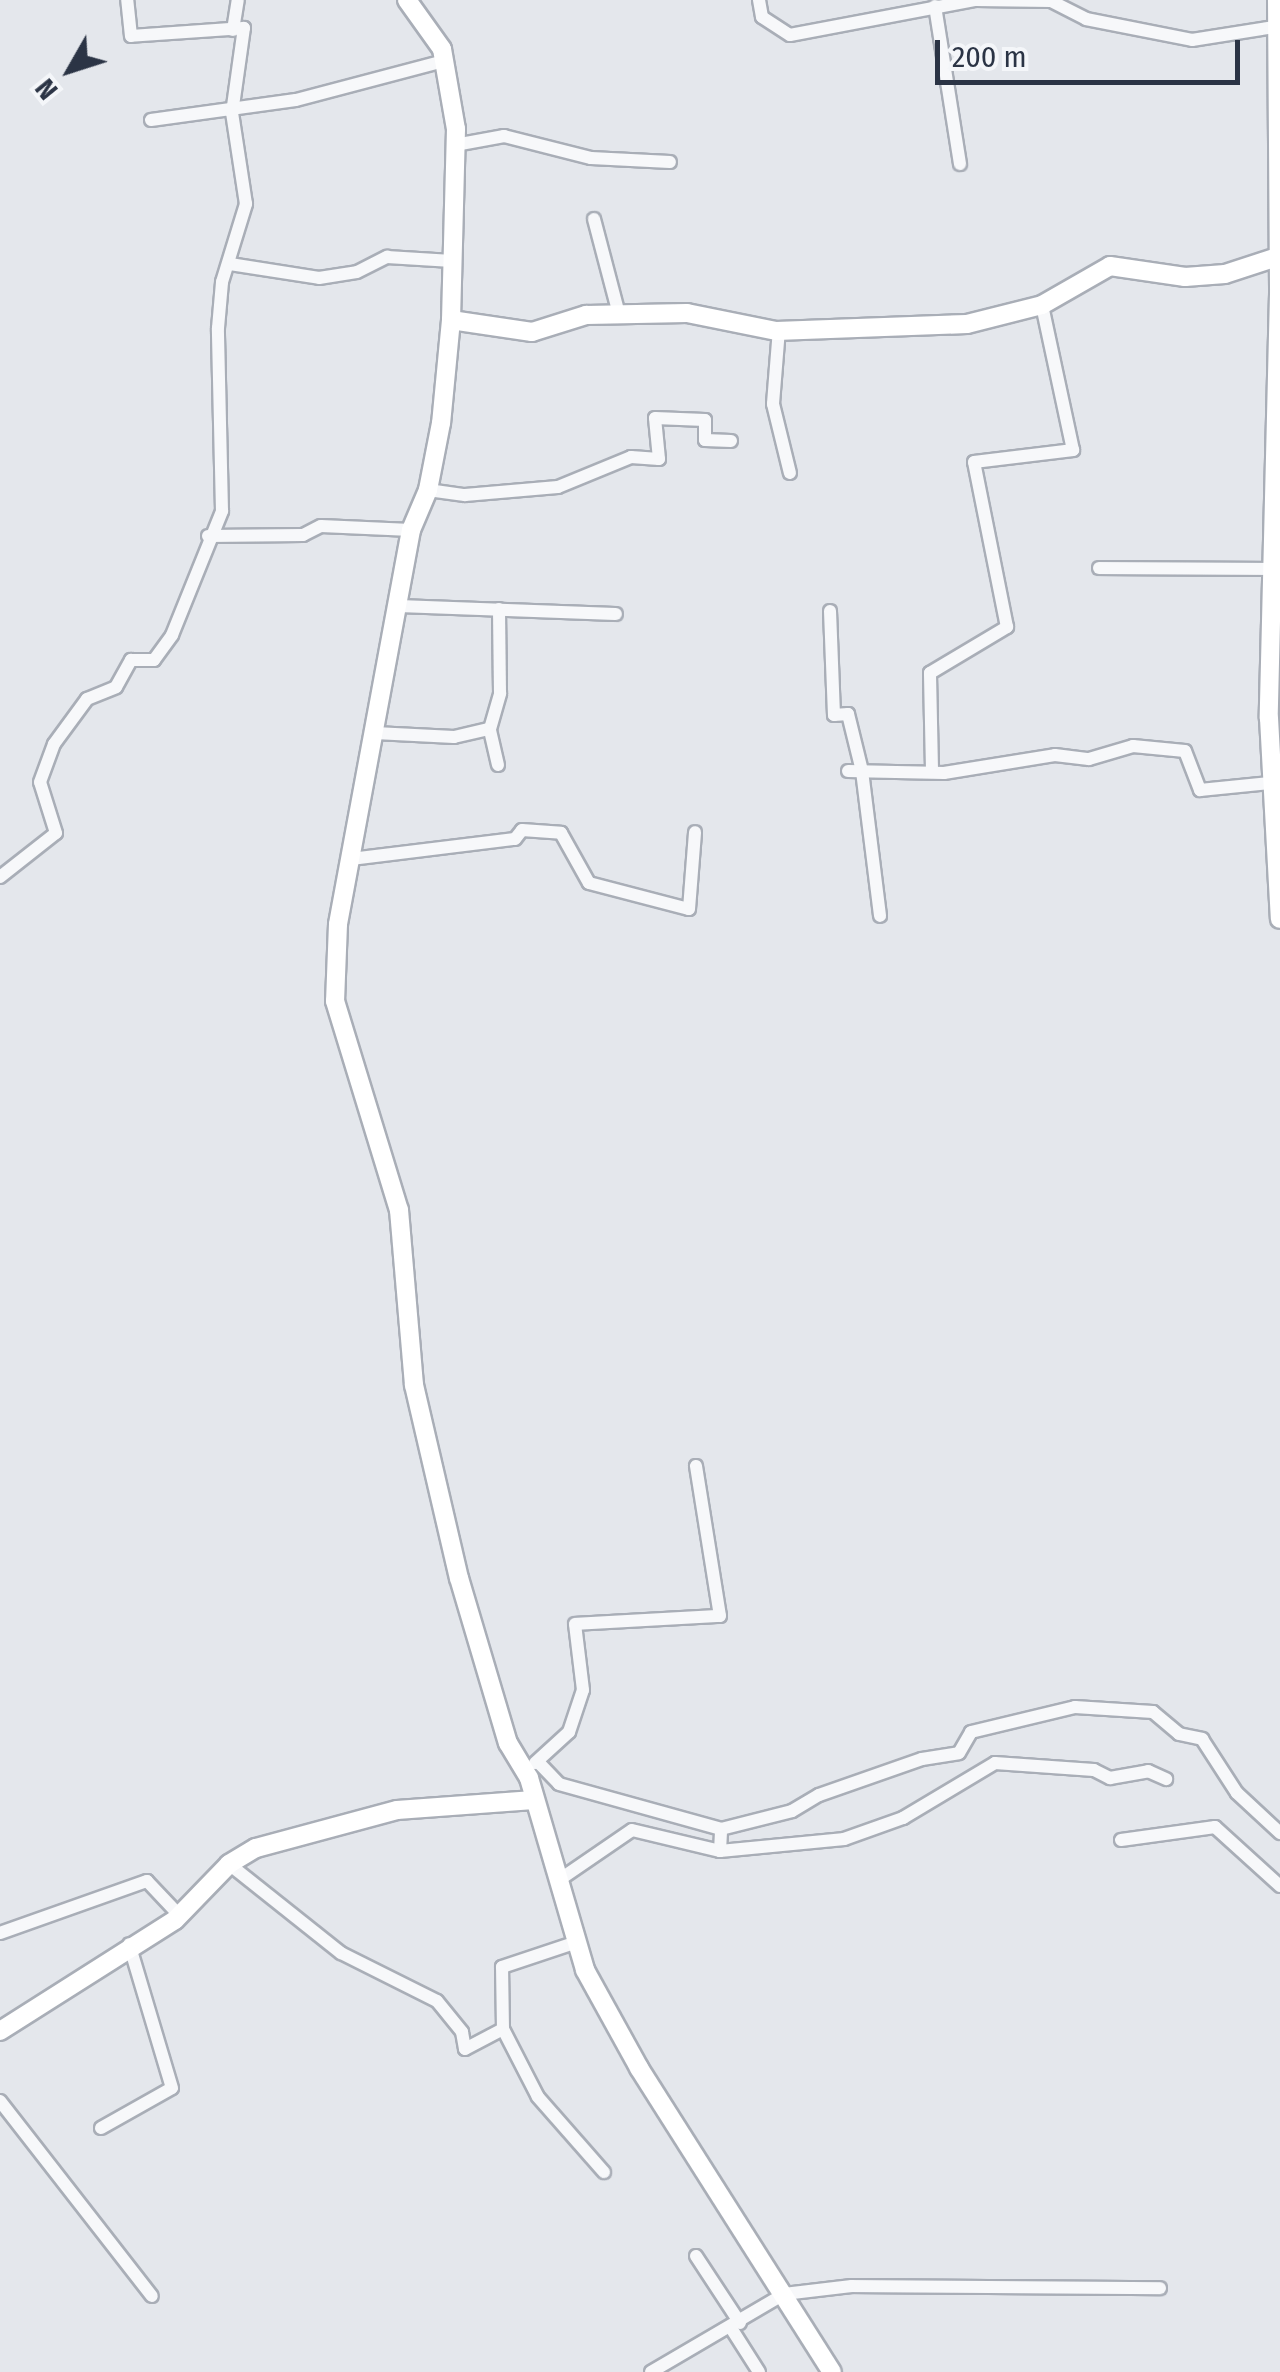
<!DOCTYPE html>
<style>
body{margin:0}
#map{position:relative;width:1280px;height:2372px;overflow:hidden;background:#e4e7ec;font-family:"Fira Sans Condensed",sans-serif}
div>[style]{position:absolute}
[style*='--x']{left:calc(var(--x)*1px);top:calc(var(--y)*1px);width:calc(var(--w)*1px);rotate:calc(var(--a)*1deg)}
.roads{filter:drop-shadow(2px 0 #a9aeb7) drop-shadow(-2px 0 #a9aeb7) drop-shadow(0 2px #a9aeb7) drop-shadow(0 -2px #a9aeb7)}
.street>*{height:12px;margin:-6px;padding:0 6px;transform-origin:6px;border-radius:6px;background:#f7f8fa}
.secondary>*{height:18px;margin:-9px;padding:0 9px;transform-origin:9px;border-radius:9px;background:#fff}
span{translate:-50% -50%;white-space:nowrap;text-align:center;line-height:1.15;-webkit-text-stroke:10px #f4f6f9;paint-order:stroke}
.north{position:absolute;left:20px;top:20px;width:100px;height:100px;-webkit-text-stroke:8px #f4f6f9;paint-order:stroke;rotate:231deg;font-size:28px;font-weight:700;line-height:40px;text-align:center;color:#2b3445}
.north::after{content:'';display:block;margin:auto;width:35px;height:45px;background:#2b3445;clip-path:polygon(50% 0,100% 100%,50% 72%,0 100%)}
.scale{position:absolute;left:935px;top:40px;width:305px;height:45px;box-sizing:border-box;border:5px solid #2b3445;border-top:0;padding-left:12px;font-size:30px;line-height:35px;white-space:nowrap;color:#2b3445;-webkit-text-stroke:8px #f4f6f9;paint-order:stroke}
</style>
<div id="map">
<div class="roads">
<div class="street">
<i style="--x:759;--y:0;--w:17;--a:80"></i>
<i style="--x:762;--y:17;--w:33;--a:33"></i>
<i style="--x:790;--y:35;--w:189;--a:-10.7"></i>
<i style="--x:976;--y:0;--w:75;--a:0.8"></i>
<i style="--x:1051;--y:1;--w:39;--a:27"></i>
<i style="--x:1086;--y:19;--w:108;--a:11.2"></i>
<i style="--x:1192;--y:40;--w:89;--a:-9"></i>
<i style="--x:935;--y:6;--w:160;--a:81"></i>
<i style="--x:233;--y:30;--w:30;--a:-81"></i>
<i style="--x:151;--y:120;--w:146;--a:-7.9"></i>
<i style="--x:296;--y:100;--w:149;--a:-14.8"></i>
<i style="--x:455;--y:145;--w:50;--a:-10.4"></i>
<i style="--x:504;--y:136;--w:90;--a:14.2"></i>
<i style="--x:591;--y:158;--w:79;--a:2.9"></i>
<i style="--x:594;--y:219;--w:98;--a:75.3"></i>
<i style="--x:230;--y:264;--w:90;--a:8.9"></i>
<i style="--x:319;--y:278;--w:38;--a:-9"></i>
<i style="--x:357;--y:272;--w:34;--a:-27"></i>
<i style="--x:387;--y:257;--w:65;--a:3.5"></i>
<i style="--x:779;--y:329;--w:75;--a:94.6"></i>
<i style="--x:773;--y:404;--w:71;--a:76.2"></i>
<i style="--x:428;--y:490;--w:37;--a:8"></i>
<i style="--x:465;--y:495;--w:93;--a:-4.9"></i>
<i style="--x:558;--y:487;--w:79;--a:-22.3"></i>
<i style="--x:631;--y:457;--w:28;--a:4"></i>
<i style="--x:659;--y:459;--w:41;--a:-95.6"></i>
<i style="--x:655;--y:418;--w:50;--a:2.3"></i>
<i style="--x:705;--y:420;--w:20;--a:90"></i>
<i style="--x:705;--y:440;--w:26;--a:2"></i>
<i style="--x:208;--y:536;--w:95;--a:-0.6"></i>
<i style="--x:303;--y:535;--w:20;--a:-27"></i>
<i style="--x:321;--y:526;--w:90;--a:2.5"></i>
<i style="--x:1099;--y:568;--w:174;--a:0.3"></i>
<i style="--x:398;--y:606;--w:218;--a:2.1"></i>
<i style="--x:830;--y:611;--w:104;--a:87.8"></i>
<i style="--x:834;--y:715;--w:14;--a:-4"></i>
<i style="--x:848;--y:714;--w:59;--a:76.2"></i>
<i style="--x:862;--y:771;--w:146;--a:82.9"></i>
<i style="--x:375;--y:733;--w:79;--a:2.9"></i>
<i style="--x:454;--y:737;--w:37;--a:-13"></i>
<i style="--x:498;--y:765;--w:37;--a:-103"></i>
<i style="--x:490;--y:729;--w:37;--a:-74"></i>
<i style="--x:500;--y:693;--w:84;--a:-90.7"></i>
<i style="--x:932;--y:770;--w:97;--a:-91.2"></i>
<i style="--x:930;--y:673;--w:90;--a:-30.9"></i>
<i style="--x:1007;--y:627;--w:168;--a:-101.3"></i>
<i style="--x:974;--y:462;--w:100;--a:-6.9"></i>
<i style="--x:1073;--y:450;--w:148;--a:-102.1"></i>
<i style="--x:848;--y:771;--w:96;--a:1.2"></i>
<i style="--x:944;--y:773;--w:112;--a:-9.2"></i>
<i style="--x:1055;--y:755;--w:34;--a:7"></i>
<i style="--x:1089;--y:759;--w:46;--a:-16.5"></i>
<i style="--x:1133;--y:746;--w:52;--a:5.5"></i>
<i style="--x:1185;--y:751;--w:42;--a:69"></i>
<i style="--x:1200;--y:790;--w:70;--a:-5.7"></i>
<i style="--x:351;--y:859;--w:165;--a:-7"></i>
<i style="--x:515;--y:839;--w:11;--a:-52"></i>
<i style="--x:522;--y:830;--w:39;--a:4"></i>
<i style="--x:561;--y:833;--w:57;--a:60.8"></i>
<i style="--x:589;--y:883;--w:103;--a:14.6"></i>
<i style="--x:689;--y:909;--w:77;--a:-85.5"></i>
<i style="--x:0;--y:877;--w:71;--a:-38.2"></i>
<i style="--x:56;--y:833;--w:53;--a:-107.4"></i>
<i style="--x:40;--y:782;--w:40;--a:-69.8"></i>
<i style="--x:54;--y:744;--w:56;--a:-53.7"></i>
<i style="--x:87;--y:699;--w:31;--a:-22"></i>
<i style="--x:116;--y:687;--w:31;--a:-61"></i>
<i style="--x:131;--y:660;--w:23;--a:0"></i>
<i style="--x:154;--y:660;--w:31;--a:-54"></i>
<i style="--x:172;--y:635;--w:134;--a:-68"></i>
<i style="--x:222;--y:511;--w:183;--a:-91.3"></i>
<i style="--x:218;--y:328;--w:46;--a:-85"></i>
<i style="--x:222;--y:282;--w:82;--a:-72.9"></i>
<i style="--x:246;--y:204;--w:92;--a:-98.7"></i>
<i style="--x:232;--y:113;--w:86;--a:-82"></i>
<i style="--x:244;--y:28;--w:113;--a:176"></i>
<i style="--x:131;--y:36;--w:36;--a:-96"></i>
<i style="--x:538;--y:1762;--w:30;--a:46"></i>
<i style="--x:559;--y:1784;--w:168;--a:15.5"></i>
<i style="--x:721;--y:1829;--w:73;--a:-14.2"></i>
<i style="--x:792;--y:1811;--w:31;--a:-31"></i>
<i style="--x:819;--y:1795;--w:109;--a:-19.3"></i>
<i style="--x:922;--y:1759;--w:37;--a:-9"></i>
<i style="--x:959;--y:1753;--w:24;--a:-60"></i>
<i style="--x:971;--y:1732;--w:107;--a:-13.5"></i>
<i style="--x:1075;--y:1707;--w:78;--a:3.7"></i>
<i style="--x:1153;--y:1712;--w:34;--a:40"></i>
<i style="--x:1179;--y:1734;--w:24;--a:12"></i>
<i style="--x:1202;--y:1739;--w:64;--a:57.1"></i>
<i style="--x:1237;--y:1793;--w:59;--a:42.9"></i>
<i style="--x:535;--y:1763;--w:46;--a:-42.4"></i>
<i style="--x:569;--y:1732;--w:44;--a:-71.6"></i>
<i style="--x:583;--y:1690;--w:66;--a:-96.9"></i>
<i style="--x:575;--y:1624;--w:145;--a:-3.2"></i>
<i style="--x:720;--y:1616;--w:152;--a:-99.1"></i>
<i style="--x:1121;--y:1840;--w:95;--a:-7.9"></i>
<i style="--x:1215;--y:1827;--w:88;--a:42.2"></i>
<i style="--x:720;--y:1851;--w:125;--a:-5.5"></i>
<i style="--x:844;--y:1839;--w:63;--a:-19.6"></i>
<i style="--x:903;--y:1818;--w:107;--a:-30.9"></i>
<i style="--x:995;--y:1763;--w:99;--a:4"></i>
<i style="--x:1094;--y:1770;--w:18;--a:27"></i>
<i style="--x:1110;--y:1778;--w:39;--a:-10"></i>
<i style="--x:1148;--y:1771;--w:20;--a:24"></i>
<i style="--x:229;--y:1864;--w:143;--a:38.5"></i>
<i style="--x:341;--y:1953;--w:107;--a:26.6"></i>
<i style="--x:437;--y:2001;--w:40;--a:51"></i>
<i style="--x:462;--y:2032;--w:17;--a:80"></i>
<i style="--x:465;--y:2049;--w:43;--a:-27.8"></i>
<i style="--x:503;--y:2029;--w:76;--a:62.8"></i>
<i style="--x:538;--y:2097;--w:100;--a:48.7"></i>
<i style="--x:559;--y:1880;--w:88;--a:-34.4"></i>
<i style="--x:632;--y:1830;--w:90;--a:13.4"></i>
<i style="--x:720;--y:1851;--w:22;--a:-87"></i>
<i style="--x:0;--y:1933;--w:156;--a:-19.5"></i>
<i style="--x:147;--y:1881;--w:48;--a:46.7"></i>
<i style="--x:503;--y:2029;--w:62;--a:-90.9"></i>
<i style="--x:502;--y:1967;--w:79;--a:-18.4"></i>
<i style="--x:0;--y:2101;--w:247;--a:52.1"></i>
<i style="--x:101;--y:2128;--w:81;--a:-29.4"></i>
<i style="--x:172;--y:2088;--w:150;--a:-106.6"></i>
<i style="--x:696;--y:2256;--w:80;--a:56.7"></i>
<i style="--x:731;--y:2328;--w:52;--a:57.5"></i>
<i style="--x:651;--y:2372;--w:154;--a:-30.4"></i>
<i style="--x:784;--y:2294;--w:68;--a:-6.7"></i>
<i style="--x:852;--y:2286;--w:308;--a:0.4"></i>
</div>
<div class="secondary">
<i style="--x:407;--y:0;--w:60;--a:54.5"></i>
<i style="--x:442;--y:49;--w:81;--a:80.1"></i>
<i style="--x:456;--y:129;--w:191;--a:91.5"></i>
<i style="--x:451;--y:320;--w:103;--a:95.5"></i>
<i style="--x:441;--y:423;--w:68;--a:101"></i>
<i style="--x:428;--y:490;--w:43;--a:113"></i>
<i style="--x:411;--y:530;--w:401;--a:100.5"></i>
<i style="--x:338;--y:924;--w:77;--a:92.2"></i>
<i style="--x:335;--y:1001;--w:219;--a:73"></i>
<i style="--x:399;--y:1210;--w:176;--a:85.1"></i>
<i style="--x:414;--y:1385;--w:198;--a:76.9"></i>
<i style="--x:459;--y:1578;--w:172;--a:73.5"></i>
<i style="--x:508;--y:1743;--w:41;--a:59"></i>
<i style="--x:529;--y:1778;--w:200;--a:73.7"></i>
<i style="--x:585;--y:1970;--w:112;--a:61.1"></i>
<i style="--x:639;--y:2068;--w:360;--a:57.6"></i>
<i style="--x:1277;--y:0;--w:294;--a:89.6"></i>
<i style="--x:1279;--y:294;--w:424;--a:91.4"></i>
<i style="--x:1269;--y:718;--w:201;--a:86.9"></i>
<i style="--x:451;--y:320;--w:82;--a:8.4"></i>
<i style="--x:532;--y:332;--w:57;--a:-17.5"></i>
<i style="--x:586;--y:315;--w:101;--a:-1.1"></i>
<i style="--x:687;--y:313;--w:91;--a:11.4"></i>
<i style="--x:776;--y:331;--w:191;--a:-2.1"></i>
<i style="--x:967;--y:324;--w:77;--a:-14.2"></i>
<i style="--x:1042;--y:305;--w:78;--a:-29.8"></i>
<i style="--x:1110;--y:266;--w:76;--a:8.3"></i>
<i style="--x:1185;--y:277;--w:40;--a:-4.3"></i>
<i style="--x:1225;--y:274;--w:58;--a:-18.1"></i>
<i style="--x:0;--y:2031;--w:207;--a:-32.4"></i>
<i style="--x:175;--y:1920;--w:78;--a:-46"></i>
<i style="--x:229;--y:1864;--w:31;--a:-31"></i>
<i style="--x:256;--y:1848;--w:146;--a:-15.1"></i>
<i style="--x:397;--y:1810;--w:137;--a:-4.2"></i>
</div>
</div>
<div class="north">N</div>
<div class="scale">200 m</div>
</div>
